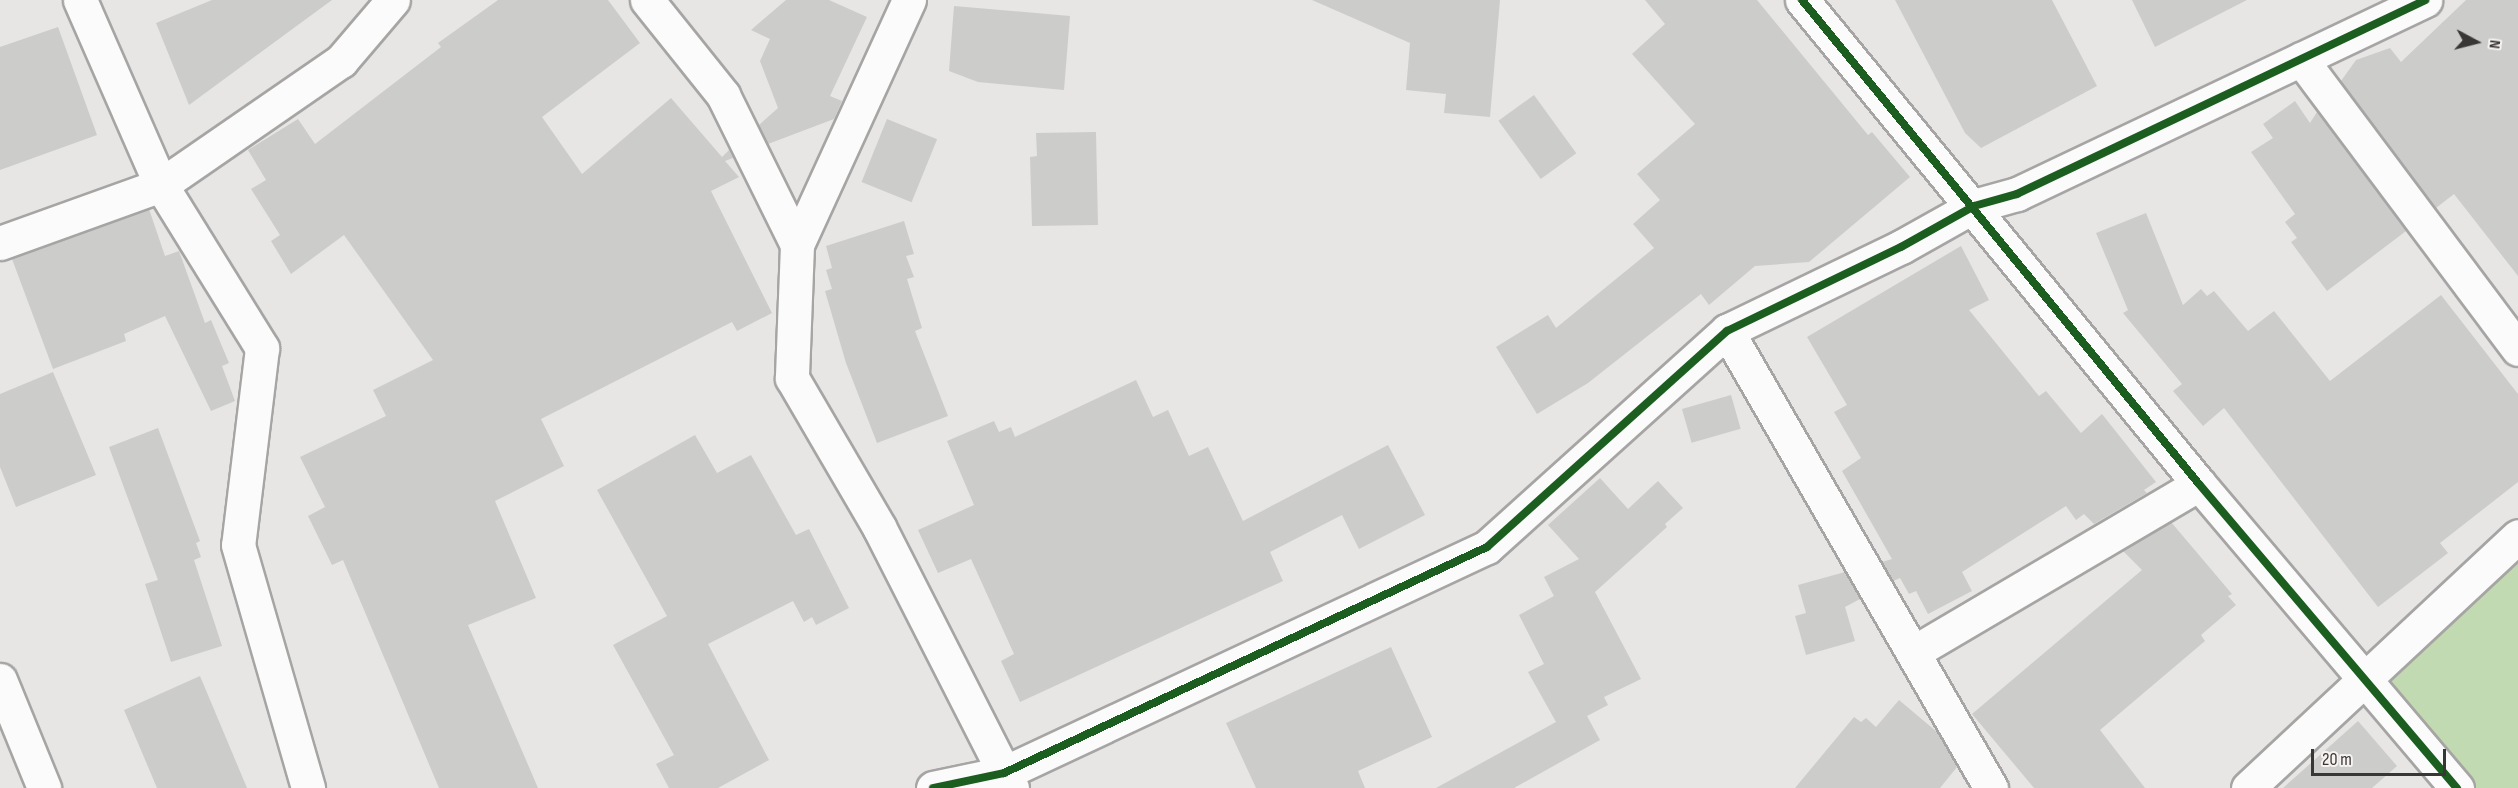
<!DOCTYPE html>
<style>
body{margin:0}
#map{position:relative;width:2518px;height:788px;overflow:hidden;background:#e7e6e4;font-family:"Sofia Sans Condensed",sans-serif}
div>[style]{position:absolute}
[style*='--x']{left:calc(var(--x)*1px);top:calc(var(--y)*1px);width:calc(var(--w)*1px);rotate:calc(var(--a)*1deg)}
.green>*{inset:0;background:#c2dab1}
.building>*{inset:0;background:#cccccb;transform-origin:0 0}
.roads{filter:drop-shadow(2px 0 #a6a5a4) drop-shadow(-2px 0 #a6a5a4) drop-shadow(0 2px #a6a5a4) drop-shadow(0 -2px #a6a5a4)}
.minor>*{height:33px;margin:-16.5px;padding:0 16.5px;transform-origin:16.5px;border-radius:16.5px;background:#fbfbfb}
.cycleway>*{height:8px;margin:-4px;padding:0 4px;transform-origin:4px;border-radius:4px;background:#1b5e20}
span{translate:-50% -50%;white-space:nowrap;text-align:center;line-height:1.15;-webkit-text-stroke:4.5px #f6f3f0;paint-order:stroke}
.north{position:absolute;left:2446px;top:12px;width:60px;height:60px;-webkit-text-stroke:4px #f6f3f0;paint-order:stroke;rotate:97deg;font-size:16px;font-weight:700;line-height:24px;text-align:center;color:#383736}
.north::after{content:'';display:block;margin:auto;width:21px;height:27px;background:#383736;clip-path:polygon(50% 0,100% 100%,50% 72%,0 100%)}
.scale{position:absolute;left:2311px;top:749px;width:135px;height:27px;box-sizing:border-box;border:3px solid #383736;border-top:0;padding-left:8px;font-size:18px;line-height:21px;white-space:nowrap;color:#383736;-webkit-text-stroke:4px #f6f3f0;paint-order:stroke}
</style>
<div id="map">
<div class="green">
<i style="clip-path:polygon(2518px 553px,2518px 788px,2470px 788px,2380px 679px)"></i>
</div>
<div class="building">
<i style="clip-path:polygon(212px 0,332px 0,189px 105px,156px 23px)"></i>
<i style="clip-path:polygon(498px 0,608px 0,640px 43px,542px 117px,582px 174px,671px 98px,722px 157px,729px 150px,733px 158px,725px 161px,739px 177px,711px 191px,772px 313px,737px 331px,732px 322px,541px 419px,564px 466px,495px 501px,536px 598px,468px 625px,538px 788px,439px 788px,343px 560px,332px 565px,308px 516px,325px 507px,300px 457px,386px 416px,373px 390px,433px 360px,344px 235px,291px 274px,271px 241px,280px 235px,251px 189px,266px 180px,248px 150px,298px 119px,315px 144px,441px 47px,438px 43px)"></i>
<i style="clip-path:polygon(786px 0,829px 0,867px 17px,830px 96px,842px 101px,834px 119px,768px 144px,759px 125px,778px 108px,760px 61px,770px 39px,751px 30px)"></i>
<i style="clip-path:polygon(1312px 0,1500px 0,1490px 117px,1444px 113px,1446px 94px,1406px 90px,1410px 43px)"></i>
<i style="clip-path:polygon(1645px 0,1757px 0,1868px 135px,1872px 132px,1910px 177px,1809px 262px,1755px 266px,1709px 305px,1701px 294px,1588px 383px,1537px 414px,1496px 347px,1548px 315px,1556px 328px,1654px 248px,1633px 224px,1660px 200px,1637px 174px,1695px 124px,1632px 54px,1665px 24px)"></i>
<i style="clip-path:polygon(1895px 0,2052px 0,2097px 86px,1981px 148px,1965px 133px)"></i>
<i style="clip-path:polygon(2132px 0,2247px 0,2155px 47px)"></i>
<i style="clip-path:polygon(2466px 0,2518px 0,2518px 276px,2454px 194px,2436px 208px,2341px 81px,2356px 60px,2390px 48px,2401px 62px)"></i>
<i style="clip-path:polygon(954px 6px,1070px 16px,1064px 90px,978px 82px,949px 71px)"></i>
<i style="clip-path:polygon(58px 27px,97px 135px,0 170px,0 47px)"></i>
<i style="left:1534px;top:95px;width:72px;height:44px;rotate:54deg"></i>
<i style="clip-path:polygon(2295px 101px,2310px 123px,2317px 112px,2406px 231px,2327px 291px,2291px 242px,2297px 238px,2285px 222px,2295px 214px,2251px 152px,2273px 138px,2263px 124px)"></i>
<i style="left:887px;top:119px;width:54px;height:68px;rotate:22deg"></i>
<i style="clip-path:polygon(1096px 132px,1098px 225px,1032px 226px,1030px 157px,1037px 156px,1036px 133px)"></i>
<i style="clip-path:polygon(149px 209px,165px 256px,179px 251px,205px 323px,211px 320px,229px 363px,222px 366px,235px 401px,211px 411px,165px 316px,124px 334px,126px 341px,53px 369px,12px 259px)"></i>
<i style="clip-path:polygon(2146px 213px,2183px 305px,2201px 289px,2207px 296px,2214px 291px,2248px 331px,2274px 311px,2330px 381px,2441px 295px,2518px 394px,2518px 482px,2440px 543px,2448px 553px,2378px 607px,2224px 408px,2203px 426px,2173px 391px,2182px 384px,2123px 313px,2128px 310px,2096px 233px)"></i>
<i style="clip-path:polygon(904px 221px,914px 254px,906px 256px,914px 277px,907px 279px,922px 328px,915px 331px,948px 416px,877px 443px,846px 363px,825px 291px,832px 289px,826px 270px,832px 268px,826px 246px)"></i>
<i style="clip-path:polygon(1961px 246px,1989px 300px,1969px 310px,2039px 396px,2046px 391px,2081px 433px,2102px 414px,2156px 482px,2144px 490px,2147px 493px,2094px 524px,2084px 514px,2076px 520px,2066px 506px,1962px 572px,1972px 591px,1928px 614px,1916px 591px,1909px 594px,1900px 578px,1893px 581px,1882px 562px,1892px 559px,1842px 471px,1861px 458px,1834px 412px,1847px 405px,1807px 337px)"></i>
<i style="clip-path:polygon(53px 372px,96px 475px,16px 507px,0 467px,0 394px)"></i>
<i style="clip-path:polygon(1136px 380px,1153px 417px,1168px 410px,1189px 456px,1208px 447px,1243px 521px,1388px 445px,1425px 515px,1359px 549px,1342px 515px,1270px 552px,1283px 581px,1020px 702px,1001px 661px,1014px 654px,971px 559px,938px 573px,918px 530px,974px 505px,947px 441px,994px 421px,999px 432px,1011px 427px,1015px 437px)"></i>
<i style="left:1731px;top:395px;width:35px;height:51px;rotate:74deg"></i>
<i style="clip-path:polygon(158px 428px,200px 541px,196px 543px,201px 557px,194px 560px,222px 646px,171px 662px,145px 584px,158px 580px,109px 447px)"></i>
<i style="clip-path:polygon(695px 435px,717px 473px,751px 455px,796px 535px,809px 529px,849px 608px,816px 625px,812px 617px,804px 622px,793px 601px,708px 644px,769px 760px,718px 788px,669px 788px,656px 764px,674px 755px,613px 645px,667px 616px,597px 490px)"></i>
<i style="clip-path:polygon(1600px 478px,1628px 509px,1658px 481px,1683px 508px,1665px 524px,1667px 527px,1595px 592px,1641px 679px,1604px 697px,1608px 705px,1587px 716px,1600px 740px,1514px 788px,1436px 788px,1556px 722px,1528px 672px,1544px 664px,1519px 615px,1554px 596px,1544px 577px,1579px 559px,1548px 525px)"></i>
<i style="clip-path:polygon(2171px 522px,2232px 594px,2228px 596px,2236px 605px,2201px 635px,2205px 641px,2100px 730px,2145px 788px,2034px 788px,1972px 714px,2142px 570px,2123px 551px)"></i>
<i style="clip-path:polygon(1845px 572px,1860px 599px,1845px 607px,1855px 641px,1806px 655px,1795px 616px,1806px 613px,1798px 585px)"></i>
<i style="clip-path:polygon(1391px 647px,1432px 737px,1358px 771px,1365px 788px,1256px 788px,1226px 723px)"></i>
<i style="clip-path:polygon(200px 676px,247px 788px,157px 788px,124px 710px)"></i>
<i style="clip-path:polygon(1899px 700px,1937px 732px,1957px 767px,1940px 788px,1795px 788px,1854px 717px,1861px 722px,1866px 718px,1876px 727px)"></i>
<i style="clip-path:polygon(2358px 721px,2397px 766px,2372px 788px,2283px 788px)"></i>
</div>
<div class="roads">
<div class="minor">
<i style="--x:80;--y:0;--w:202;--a:66.4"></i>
<i style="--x:161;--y:185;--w:192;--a:58.2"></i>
<i style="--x:262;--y:348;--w:198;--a:96.9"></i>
<i style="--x:238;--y:545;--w:253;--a:73.9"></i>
<i style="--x:647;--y:0;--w:122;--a:51.3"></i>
<i style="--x:723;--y:95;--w:167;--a:63.7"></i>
<i style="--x:909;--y:0;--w:269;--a:114.6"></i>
<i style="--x:797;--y:245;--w:133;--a:92.2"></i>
<i style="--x:792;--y:378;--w:173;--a:59.7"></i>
<i style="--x:879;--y:527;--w:293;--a:63"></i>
<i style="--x:1802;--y:0;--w:626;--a:50.64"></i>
<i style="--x:2199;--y:484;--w:399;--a:49.7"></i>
<i style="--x:2301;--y:59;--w:362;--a:53.2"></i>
<i style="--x:0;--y:243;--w:171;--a:-19.8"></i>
<i style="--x:161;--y:185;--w:219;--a:-34.6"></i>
<i style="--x:341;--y:61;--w:80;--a:-49.6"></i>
<i style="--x:1727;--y:331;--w:528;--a:59.99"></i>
<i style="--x:1914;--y:652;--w:331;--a:-30.5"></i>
<i style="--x:0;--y:680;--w:117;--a:67.8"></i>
<i style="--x:933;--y:788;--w:73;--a:-11.9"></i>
<i style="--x:1004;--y:773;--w:533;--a:-25.08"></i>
<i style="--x:1487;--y:547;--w:323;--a:-42"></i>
<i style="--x:1727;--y:331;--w:193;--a:-25.8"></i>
<i style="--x:1901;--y:247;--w:84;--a:-29.3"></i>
<i style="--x:1974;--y:206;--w:45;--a:-15.6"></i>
<i style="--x:2017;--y:194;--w:452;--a:-25.4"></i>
<i style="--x:2248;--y:788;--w:369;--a:-43"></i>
</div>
</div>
<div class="cycleway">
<i style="--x:1802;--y:0;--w:626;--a:50.64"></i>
<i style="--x:2199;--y:484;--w:399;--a:49.7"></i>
<i style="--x:933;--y:788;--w:73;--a:-11.9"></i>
<i style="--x:1004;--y:773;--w:533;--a:-25.08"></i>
<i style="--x:1487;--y:547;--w:323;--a:-42"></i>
<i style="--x:1727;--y:331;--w:193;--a:-25.8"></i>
<i style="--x:1901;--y:247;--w:84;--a:-29.3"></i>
<i style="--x:1974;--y:206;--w:45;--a:-15.6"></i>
<i style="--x:2017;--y:194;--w:452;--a:-25.4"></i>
</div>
<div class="north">N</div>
<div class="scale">20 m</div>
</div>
